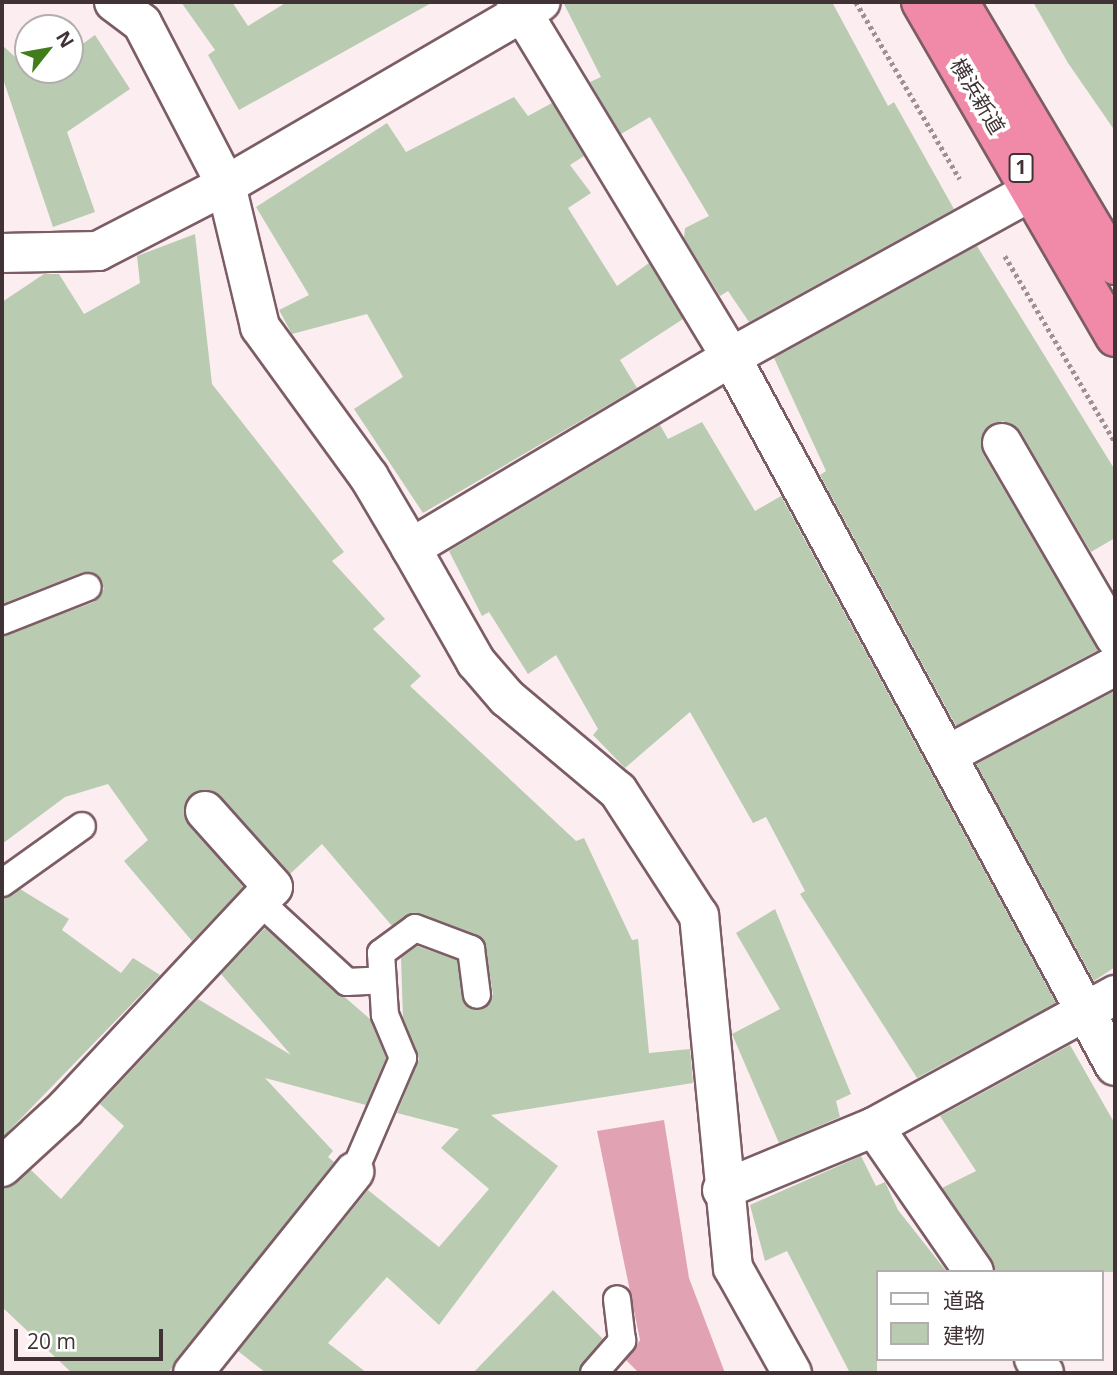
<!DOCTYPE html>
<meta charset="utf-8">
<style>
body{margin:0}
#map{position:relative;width:1117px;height:1375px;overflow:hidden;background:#fcedf1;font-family:"Open Sans","Noto Sans JP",sans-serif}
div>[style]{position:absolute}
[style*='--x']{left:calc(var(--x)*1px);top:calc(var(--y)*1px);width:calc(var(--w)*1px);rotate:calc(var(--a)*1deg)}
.forest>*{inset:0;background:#e1a3b3}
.building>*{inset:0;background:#b9ccb1}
.path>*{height:4.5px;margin-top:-2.25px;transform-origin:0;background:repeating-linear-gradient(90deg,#9e9093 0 3.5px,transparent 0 7px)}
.roads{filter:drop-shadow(2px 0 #7c5d65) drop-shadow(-2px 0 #7c5d65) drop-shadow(0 2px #7c5d65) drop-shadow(0 -2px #7c5d65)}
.lane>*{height:26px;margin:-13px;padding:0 13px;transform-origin:13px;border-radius:13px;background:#fff}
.street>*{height:38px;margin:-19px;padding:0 19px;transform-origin:19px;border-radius:19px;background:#fff}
.secondary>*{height:38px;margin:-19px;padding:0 19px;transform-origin:19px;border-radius:19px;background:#fff}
.highway>*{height:38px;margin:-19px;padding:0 19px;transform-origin:19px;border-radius:19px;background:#f18aa8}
span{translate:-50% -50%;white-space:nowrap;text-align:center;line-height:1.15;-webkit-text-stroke:7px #fff;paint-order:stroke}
.shield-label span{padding:2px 5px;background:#fff;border:2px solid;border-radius:5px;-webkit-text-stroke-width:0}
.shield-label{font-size:19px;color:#403235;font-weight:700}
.street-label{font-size:21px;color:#403235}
.frame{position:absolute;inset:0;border:4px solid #403235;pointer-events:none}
.legend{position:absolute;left:876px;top:1270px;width:228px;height:91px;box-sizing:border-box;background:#fff;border:2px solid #b3adae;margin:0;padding:9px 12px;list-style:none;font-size:21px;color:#403235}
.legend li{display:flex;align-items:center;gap:14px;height:35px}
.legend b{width:35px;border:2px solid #b3adae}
.north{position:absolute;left:14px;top:14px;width:70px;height:70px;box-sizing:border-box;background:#fff;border:2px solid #b3adae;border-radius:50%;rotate:59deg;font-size:19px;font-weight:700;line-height:28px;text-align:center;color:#403235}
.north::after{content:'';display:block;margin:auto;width:24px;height:32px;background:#417e1b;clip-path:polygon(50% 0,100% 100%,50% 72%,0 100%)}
.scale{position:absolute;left:14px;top:1329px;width:149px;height:32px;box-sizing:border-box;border:4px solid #403235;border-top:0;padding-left:9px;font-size:21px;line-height:24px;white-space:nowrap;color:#403235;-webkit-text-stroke:5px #fff;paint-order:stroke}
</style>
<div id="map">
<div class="forest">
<i style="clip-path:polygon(664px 1120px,689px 1278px,725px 1373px,639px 1373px,626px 1360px,640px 1340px,597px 1131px)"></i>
</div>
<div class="building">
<i style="clip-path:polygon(181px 2px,232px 2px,248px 26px,287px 2px,433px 2px,239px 110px,208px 55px,215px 50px)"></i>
<i style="clip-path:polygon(563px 2px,832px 2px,888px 106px,894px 102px,954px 209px,749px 322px,728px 291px,720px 296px,684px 238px,685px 228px,709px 216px,650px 117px,621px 134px,590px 82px,601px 77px)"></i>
<i style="clip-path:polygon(1033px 2px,1115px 2px,1115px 131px,1068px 63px)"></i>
<i style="clip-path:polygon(95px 35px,130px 89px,67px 132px,95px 212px,53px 227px,2px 76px,2px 45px,37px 77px,70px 70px,70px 53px)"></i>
<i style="clip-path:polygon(514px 97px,528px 116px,552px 103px,584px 156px,570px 165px,591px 193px,568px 208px,617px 286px,649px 263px,683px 319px,620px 360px,637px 388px,423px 513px,354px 409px,403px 377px,367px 314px,292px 334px,279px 310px,309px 295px,256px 207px,387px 123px,406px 152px)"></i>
<i style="clip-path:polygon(195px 234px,212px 384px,344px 552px,332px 561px,385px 619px,373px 629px,421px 676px,410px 686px,576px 841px,584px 838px,632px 940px,638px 939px,649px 1053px,690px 1049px,693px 1083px,491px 1115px,558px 1166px,439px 1325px,387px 1277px,328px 1343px,367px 1373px,266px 1373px,238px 1351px,368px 1190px,439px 1247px,489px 1189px,441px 1148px,459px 1129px,397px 1113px,419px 1059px,403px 1018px,401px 958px,417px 946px,457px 960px,464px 1004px,480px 1010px,493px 994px,484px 940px,420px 913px,392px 926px,322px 844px,290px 874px,211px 790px,190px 795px,184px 816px,243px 887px,192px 941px,124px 861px,148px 840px,108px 784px,65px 797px,2px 844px,2px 636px,94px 602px,104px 589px,98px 575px,83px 572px,2px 604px,2px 302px,44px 274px,59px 274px,84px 314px,140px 283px,137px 256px)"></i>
<i style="clip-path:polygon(977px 246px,1115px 470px,1115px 538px,1091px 552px,1020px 431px,1003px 421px,983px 432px,983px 454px,1098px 650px,956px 726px,820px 475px,826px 471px,774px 358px)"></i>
<i style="clip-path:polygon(702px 422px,755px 511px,781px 496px,1056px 1003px,917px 1078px,800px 894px,805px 891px,766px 817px,753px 823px,690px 712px,625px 768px,593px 735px,598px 729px,556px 655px,528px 674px,489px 612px,482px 616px,449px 551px,660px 425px,668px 439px)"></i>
<i style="clip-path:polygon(1115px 691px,1115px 967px,1094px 981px,976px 764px)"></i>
<i style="clip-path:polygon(20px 889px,69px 919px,62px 930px,121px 973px,133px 958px,160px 975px,2px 1138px,2px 898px)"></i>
<i style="clip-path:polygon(775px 909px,851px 1094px,836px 1101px,840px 1117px,779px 1143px,732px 1034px,780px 1009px,736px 933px)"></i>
<i style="clip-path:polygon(265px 928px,370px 1019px,386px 1058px,366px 1105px,265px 1078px,333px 1151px,328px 1157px,334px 1162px,168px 1373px,72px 1373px,2px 1307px,2px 1188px,31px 1170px,61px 1199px,124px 1126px,100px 1104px,198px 999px,291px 1055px,221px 974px)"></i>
<i style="clip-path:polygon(1070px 1045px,1115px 1124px,1115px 1272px,996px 1272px,942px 1188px,976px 1171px,940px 1116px)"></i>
<i style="clip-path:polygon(861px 1156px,876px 1186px,885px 1182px,898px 1210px,947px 1272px,877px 1272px,877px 1373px,850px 1373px,787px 1251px,765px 1261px,750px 1205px)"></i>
<i style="clip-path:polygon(553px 1290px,603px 1339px,579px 1373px,473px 1373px)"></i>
</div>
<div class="path">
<i style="--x:856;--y:2;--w:205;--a:59.6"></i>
<i style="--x:1005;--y:256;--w:216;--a:59.4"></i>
</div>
<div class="roads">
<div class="lane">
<i style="--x:2;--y:621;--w:92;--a:-21.6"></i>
<i style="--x:2;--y:883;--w:98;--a:-35.5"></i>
<i style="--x:260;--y:902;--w:118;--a:42.6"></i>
<i style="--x:347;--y:982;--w:35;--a:-3"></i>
<i style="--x:354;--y:1172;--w:124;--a:-66.7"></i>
<i style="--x:403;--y:1058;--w:47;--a:-112.7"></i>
<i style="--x:385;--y:1015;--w:62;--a:-93.7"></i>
<i style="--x:381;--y:953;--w:42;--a:-36.3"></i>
<i style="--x:415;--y:928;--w:60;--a:20.6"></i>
<i style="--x:471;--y:949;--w:46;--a:82.6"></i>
<i style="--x:594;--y:1373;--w:43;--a:-48.8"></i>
<i style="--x:622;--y:1341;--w:42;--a:-96.8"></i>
</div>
<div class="street">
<i style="--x:114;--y:2;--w:35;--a:37"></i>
<i style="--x:142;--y:23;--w:182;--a:62.6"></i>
<i style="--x:226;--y:185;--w:146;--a:76.5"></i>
<i style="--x:260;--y:327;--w:185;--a:54"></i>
<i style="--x:369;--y:477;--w:82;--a:59.4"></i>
<i style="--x:2;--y:253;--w:96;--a:-1.2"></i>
<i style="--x:98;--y:251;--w:144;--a:-27.3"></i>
<i style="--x:226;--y:185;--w:364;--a:-30.2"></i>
<i style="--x:1002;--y:443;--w:225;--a:59.8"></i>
<i style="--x:947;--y:755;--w:190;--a:-27.9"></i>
<i style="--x:874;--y:1127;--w:176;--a:55.4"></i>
<i style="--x:2;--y:1167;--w:86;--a:-42.6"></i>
<i style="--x:65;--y:1109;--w:304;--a:-46.9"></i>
<i style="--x:273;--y:887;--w:102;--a:-131.8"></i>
<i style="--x:722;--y:1190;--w:165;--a:-22.5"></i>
<i style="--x:874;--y:1127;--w:275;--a:-28.7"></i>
<i style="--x:1034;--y:1359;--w:17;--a:54"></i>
<i style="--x:193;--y:1373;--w:258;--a:-51.3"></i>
<i style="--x:792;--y:1373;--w:120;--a:-119.3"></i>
<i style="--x:733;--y:1268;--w:354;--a:-95.5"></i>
<i style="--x:699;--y:916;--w:149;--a:-122.9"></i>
<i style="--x:618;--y:791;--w:145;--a:-140"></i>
<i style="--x:507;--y:698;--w:48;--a:-130.7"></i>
<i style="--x:476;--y:662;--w:131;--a:-119.7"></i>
<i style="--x:411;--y:548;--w:373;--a:-30.8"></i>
<i style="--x:731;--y:357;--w:346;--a:-28.9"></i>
</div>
<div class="secondary">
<i style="--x:516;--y:2;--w:415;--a:58.8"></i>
<i style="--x:731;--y:357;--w:806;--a:61.56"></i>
</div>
<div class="highway">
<i style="--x:921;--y:2;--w:387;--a:59.9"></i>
<i style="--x:959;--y:2;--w:306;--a:59.3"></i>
</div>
</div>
<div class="shield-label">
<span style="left:1021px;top:168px">1</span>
</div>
<div class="street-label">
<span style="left:978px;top:96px;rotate:59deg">横浜新道</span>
</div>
<div class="frame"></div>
<ul class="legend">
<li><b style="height:9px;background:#fff"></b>道路</li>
<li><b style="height:19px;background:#b9ccb1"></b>建物</li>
</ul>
<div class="north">N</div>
<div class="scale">20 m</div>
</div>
